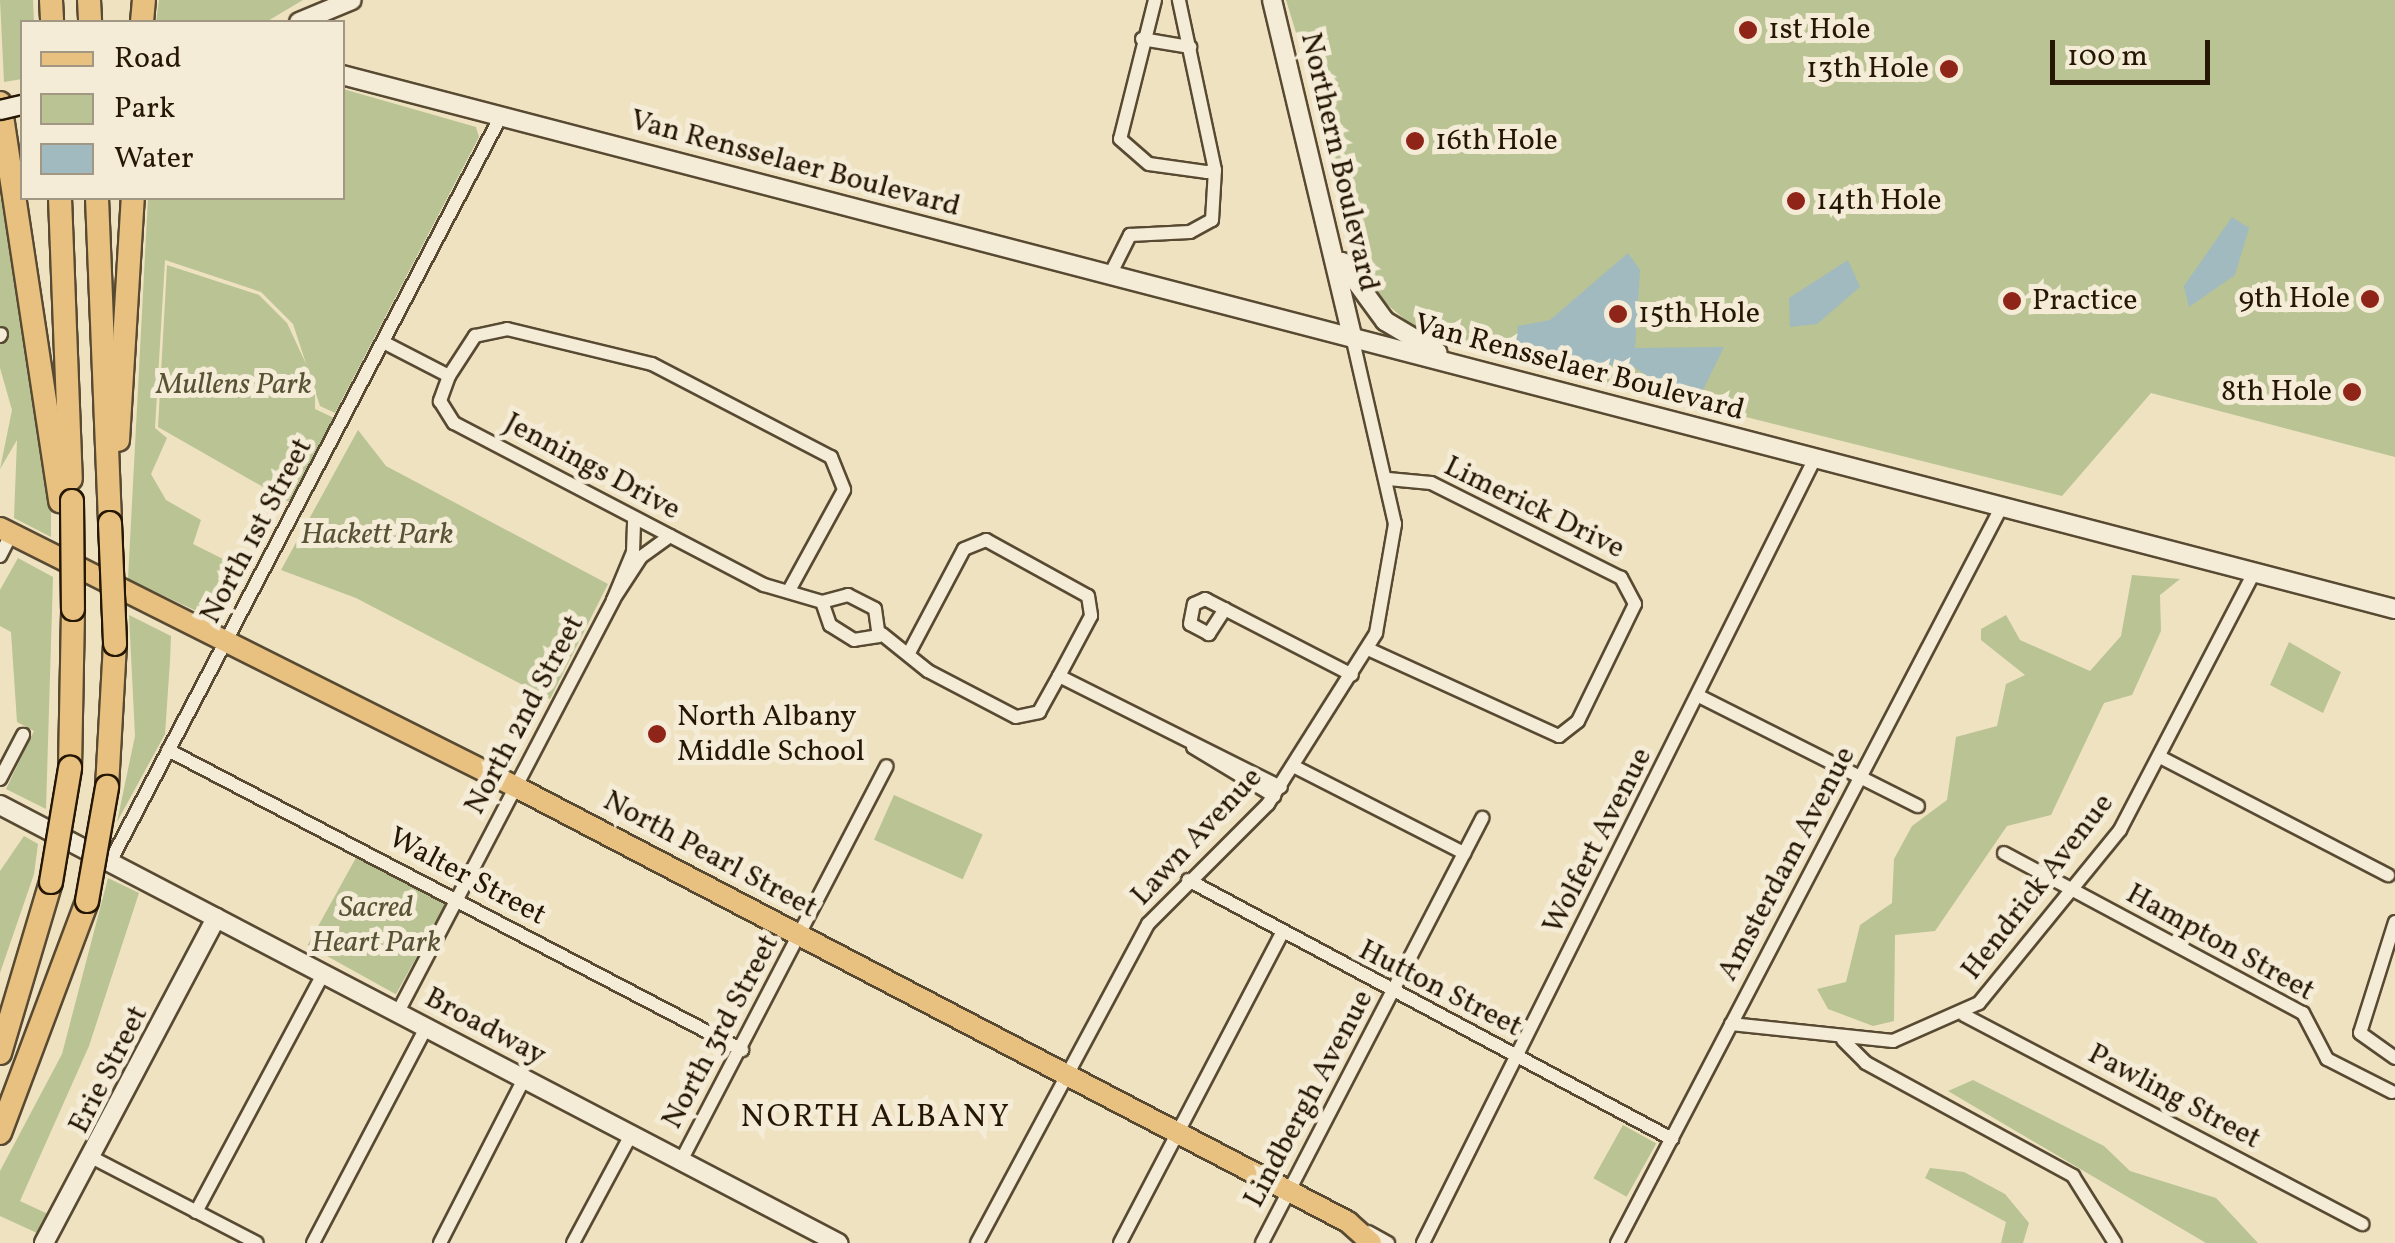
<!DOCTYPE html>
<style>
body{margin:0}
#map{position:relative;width:2395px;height:1243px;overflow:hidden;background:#efe2c1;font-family:Vollkorn,serif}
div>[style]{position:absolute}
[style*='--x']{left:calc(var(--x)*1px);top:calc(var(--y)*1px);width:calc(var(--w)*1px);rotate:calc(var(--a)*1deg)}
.green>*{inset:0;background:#b9c393;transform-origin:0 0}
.water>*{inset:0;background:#a0babf}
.roads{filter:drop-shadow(2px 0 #584a32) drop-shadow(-2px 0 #584a32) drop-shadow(0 2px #584a32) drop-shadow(0 -2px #584a32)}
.street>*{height:12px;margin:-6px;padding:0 6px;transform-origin:6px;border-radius:6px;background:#f5ecd7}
.secondary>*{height:18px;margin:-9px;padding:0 9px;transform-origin:9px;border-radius:9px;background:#f5ecd7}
.primary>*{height:20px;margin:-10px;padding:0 10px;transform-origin:10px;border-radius:10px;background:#e8c180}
.highway>*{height:22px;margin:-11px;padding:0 11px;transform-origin:11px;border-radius:11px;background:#e8c180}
.bridges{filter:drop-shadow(2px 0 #251703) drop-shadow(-2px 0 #251703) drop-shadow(0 2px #251703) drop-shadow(0 -2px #251703)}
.secondary-bridge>*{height:18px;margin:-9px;padding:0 9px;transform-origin:9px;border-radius:9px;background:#f5ecd7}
.highway-bridge>*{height:22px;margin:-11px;padding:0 11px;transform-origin:11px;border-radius:11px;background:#e8c180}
.dots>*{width:28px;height:28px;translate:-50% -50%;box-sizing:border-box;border:5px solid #f5ecd7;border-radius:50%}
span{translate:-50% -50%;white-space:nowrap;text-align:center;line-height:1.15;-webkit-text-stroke:10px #f5ecd7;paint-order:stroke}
.poi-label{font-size:30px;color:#251703}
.left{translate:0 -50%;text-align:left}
.right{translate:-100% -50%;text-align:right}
.street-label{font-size:30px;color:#251703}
.park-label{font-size:30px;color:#595335;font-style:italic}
.neighbourhood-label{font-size:32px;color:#251703;letter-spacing:2.5px}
.legend{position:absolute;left:20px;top:20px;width:325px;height:180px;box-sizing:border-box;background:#f5ecd7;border:2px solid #a29782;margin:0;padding:12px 18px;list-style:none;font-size:30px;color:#251703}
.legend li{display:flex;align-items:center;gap:20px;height:50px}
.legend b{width:50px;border:2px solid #a29782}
.scale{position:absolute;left:2050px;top:40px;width:160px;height:45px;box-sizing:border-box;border:5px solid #251703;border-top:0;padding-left:12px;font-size:30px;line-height:35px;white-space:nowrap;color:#251703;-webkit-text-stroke:8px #f5ecd7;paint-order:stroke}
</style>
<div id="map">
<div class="green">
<i style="clip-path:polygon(0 0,33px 0,34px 22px,22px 22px,22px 79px,4px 82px)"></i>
<i style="clip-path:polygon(159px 0,303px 0,266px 22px,156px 22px)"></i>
<i style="clip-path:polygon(1286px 0,2395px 0,2395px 457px,2151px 393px,2062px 496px,1426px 337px,1377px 296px)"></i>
<i style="clip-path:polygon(343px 89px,476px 127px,479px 137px,335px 413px,320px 406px,293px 324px,261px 292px,165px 260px,155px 428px,167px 438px,151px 474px,166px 500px,201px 520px,193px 544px,233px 564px,205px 615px,128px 579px,148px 198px,342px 198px)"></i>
<i style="clip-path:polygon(0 194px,51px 489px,51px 537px,14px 518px,17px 440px,0 469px,12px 410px,0 368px)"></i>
<i style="clip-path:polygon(167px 265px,259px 295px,287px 323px,315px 383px,315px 409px,334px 418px,291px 503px,158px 427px)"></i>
<i style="clip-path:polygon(358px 430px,386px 466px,608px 584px,550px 699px,356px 598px,281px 570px)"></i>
<i style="clip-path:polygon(18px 558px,53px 577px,46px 809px,6px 789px,34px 731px,17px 722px,11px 632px,0 626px,0 590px)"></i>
<i style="clip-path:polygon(2132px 575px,2180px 579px,2160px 595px,2161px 631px,2132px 695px,2104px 703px,2051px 815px,2007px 826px,1935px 931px,1895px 935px,1894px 1021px,1873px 1026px,1828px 1009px,1817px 989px,1846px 982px,1860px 925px,1892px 903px,1894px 859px,1912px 826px,1947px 800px,1956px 737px,1997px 726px,2006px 684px,2025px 675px,1981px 640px,1981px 629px,2006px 615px,2020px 640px,2090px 671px,2121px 636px)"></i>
<i style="clip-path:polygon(129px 615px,171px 636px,170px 661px,165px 734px,117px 822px,135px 736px)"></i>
<i style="clip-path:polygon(2289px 642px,2341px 672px,2323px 713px,2270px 685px)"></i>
<i style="left:894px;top:795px;width:97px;height:49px;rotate:24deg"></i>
<i style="clip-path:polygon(24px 836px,38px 844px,34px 874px,0 973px,0 871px)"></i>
<i style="left:357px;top:856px;width:101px;height:102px;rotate:29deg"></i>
<i style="clip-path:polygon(108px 878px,139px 893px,89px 1046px,20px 1201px,48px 1214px,37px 1233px,0 1216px,0 1171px,62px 1054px)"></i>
<i style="clip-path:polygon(1973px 1080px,2104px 1146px,2130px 1171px,2216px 1198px,2258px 1243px,2206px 1243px,1948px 1091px)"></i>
<i style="left:1623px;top:1125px;width:38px;height:61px;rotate:29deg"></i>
<i style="clip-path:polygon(1930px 1168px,1964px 1172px,2005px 1194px,2029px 1223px,2023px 1243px,2001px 1243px,2006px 1222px,1925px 1178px)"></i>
</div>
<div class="water">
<i style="clip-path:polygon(2232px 217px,2249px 228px,2235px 275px,2189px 307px,2184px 286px)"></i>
<i style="clip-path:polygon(1628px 253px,1640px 270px,1635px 348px,1724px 347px,1702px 392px,1665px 388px,1631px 365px,1579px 365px,1516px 345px,1518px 326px,1550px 320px)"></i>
<i style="clip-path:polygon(1848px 260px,1860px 287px,1817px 324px,1790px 327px,1789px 298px)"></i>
</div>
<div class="roads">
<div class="street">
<i style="--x:1155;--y:0;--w:143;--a:104.1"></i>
<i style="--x:1120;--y:139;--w:38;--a:41"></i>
<i style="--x:1149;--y:164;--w:59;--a:7.9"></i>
<i style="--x:1207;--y:172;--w:8;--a:-14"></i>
<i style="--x:1215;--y:170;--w:174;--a:-102"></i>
<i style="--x:1142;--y:39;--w:49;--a:9.5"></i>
<i style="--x:1110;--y:275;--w:45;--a:-63.4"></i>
<i style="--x:1130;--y:235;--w:60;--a:-2.9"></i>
<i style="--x:1190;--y:232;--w:25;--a:-29"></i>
<i style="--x:1212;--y:220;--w:50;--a:-86.6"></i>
<i style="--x:0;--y:336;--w:2;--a:-63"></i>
<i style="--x:385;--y:343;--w:72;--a:27.3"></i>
<i style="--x:449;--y:376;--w:27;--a:110"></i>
<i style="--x:440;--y:401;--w:26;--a:58"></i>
<i style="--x:454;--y:423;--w:350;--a:27.6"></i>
<i style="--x:764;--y:585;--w:60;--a:16.3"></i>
<i style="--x:449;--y:376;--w:48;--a:-57"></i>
<i style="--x:475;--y:336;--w:33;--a:-12"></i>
<i style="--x:507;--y:329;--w:149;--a:13.6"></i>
<i style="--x:652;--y:364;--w:202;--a:27.5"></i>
<i style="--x:831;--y:457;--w:35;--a:68"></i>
<i style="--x:844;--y:490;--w:111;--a:118.7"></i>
<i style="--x:0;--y:556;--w:25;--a:-63"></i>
<i style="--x:848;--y:595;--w:30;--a:27"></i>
<i style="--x:875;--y:609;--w:27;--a:82"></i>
<i style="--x:879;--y:636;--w:25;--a:171"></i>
<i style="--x:854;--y:640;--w:28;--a:-148"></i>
<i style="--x:830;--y:625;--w:24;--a:-109"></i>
<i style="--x:822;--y:602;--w:27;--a:-15"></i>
<i style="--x:613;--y:600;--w:52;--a:-67.4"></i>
<i style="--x:633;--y:552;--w:34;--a:-88"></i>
<i style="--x:1225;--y:609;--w:30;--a:123"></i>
<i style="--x:1209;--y:634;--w:21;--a:-152"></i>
<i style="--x:1190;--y:624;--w:20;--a:-79"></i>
<i style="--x:1194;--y:604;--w:12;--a:-24"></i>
<i style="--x:1205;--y:599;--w:2;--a:27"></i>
<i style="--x:1207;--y:600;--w:163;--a:27.3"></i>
<i style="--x:882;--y:634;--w:59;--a:38.8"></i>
<i style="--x:928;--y:671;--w:99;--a:27.6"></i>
<i style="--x:1016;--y:717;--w:24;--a:-12"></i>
<i style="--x:1039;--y:712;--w:41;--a:-60.9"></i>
<i style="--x:1059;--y:676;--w:248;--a:26.6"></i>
<i style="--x:1368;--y:649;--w:210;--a:24.5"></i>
<i style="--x:1559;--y:736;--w:24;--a:-38"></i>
<i style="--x:1578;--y:721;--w:130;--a:-64"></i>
<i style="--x:1635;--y:604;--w:30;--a:-118"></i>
<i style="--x:1621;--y:578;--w:212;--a:-153.4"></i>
<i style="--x:1431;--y:483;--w:43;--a:-174.7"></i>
<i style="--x:910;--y:651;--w:115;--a:-62.1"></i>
<i style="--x:964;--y:549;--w:24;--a:-22"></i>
<i style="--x:986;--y:540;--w:116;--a:28.8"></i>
<i style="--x:1088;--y:596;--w:20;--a:81"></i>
<i style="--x:1091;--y:616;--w:68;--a:118.1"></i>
<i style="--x:1699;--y:696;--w:245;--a:26.7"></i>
<i style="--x:1193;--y:747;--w:95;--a:31.2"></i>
<i style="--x:168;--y:750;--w:648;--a:27.59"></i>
<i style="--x:2160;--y:757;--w:257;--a:27.4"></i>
<i style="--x:1295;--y:767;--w:190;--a:27"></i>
<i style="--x:0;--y:779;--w:50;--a:-62.4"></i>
<i style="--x:2004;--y:853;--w:339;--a:28.2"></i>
<i style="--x:2303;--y:1013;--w:52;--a:62.4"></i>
<i style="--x:2327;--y:1059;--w:73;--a:26.9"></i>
<i style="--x:110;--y:862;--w:842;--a:-62.34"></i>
<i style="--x:1188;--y:880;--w:549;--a:28.15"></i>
<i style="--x:2395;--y:922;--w:116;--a:107.5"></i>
<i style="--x:2360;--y:1033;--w:43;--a:35.5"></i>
<i style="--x:398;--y:1012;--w:465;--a:-62.4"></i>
<i style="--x:613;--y:600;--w:51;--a:-56.9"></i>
<i style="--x:641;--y:557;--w:36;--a:-36"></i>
<i style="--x:1964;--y:1015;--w:450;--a:27.7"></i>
<i style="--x:1731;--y:1024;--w:163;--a:6"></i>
<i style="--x:1893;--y:1041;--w:94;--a:-23.8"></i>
<i style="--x:1979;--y:1003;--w:223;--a:-50.8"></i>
<i style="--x:2120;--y:830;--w:290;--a:-62.5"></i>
<i style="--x:1843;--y:1040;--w:33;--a:45"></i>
<i style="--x:1866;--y:1063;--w:236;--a:28.6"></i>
<i style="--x:2073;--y:1176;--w:79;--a:57.9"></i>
<i style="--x:95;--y:1159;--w:182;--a:27.4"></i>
<i style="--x:681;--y:1161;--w:445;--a:-62.5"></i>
<i style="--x:196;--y:1212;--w:270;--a:-61.9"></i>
<i style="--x:1368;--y:1232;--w:23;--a:29"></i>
<i style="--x:313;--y:1243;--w:243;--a:-62.3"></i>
<i style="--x:440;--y:1243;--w:184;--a:-62.9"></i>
<i style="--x:573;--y:1243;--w:123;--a:-61.8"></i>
<i style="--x:977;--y:1243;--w:362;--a:-61.8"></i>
<i style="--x:1148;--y:924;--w:170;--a:-45"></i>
<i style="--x:1268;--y:804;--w:202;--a:-57.7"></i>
<i style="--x:1376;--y:633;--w:111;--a:-80.1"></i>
<i style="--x:1395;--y:524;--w:192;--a:-102.9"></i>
<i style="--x:1120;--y:1243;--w:348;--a:-62.4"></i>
<i style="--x:1262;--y:1243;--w:479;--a:-62.6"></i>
<i style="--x:1423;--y:1243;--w:875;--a:-63.46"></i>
<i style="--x:1617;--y:1243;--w:829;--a:-62.42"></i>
</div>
<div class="secondary">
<i style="--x:1272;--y:0;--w:346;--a:76.6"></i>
<i style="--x:299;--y:22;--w:57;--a:-22.5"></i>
<i style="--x:342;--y:75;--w:2121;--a:14.58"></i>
<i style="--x:1342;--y:262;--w:73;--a:53.9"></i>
<i style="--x:1385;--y:321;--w:61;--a:30.8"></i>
<i style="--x:0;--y:805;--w:946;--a:27.59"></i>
<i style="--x:44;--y:1243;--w:368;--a:-62.1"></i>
</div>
<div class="primary">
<i style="--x:0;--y:528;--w:577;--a:26.65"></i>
<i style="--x:516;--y:787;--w:939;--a:27.6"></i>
<i style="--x:1348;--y:1222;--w:31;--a:42"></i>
</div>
<div class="highway">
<i style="--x:51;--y:0;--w:22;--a:87"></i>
<i style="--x:89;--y:0;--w:22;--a:87"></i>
<i style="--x:142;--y:22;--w:22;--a:-85"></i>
<i style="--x:0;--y:103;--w:403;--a:81.4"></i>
<i style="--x:60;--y:198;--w:281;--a:87.8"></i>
<i style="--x:97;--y:198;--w:325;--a:87.7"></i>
<i style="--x:118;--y:440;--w:242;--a:-86.5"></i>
<i style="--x:70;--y:768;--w:159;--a:-88.9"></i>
<i style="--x:107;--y:787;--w:143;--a:-86.8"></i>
<i style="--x:0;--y:1053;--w:178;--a:-73.4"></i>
<i style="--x:0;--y:1133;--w:248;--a:-69.4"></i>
</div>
</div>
<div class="bridges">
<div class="secondary-bridge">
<i style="--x:0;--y:110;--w:23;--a:-13"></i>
</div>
<div class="highway-bridge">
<i style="--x:72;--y:501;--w:108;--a:89.5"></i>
<i style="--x:110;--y:523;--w:121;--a:87.6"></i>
<i style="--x:51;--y:882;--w:116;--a:-80.5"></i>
<i style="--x:87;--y:901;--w:116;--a:-80"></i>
</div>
</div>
<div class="dots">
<i style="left:1748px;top:30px;background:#8f2418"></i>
<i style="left:1949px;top:69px;background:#8f2418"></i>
<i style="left:1415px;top:141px;background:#8f2418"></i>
<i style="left:1796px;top:201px;background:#8f2418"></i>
<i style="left:2370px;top:299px;background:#8f2418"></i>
<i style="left:2012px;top:301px;background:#8f2418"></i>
<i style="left:1618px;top:314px;background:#8f2418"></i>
<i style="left:2352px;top:392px;background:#8f2418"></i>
<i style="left:657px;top:734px;background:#8f2418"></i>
</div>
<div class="poi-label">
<span class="left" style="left:1768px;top:30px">1st Hole</span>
<span class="right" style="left:1929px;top:69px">13th Hole</span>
<span class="left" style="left:1435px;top:141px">16th Hole</span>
<span class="left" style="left:1816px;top:201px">14th Hole</span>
<span class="right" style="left:2350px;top:299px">9th Hole</span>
<span class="left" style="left:2032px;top:301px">Practice</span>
<span class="left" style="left:1638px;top:314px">15th Hole</span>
<span class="right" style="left:2332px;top:392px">8th Hole</span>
<span class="left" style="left:677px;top:734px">North Albany<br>Middle School</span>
</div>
<div class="street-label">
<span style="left:1339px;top:162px;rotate:77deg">Northern Boulevard</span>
<span style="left:795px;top:164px;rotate:15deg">Van Rensselaer Boulevard</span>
<span style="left:1579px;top:368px;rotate:15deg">Van Rensselaer Boulevard</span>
<span style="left:592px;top:467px;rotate:28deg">Jennings Drive</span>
<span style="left:1534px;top:508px;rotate:26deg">Limerick Drive</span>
<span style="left:257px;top:531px;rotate:-62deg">North 1st Street</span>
<span style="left:525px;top:715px;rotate:-62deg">North 2nd Street</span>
<span style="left:1197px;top:837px;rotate:-47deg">Lawn Avenue</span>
<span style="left:1598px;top:841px;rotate:-63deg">Wolfert Avenue</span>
<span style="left:710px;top:855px;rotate:28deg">North Pearl Street</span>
<span style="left:1787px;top:864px;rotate:-62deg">Amsterdam Avenue</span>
<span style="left:467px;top:877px;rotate:28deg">Walter Street</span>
<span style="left:2038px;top:887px;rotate:-52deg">Hendrick Avenue</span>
<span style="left:2220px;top:943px;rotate:29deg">Hampton Street</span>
<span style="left:1440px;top:989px;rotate:27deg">Hutton Street</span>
<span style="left:485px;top:1027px;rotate:28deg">Broadway</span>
<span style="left:721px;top:1032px;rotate:-62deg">North 3rd Street</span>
<span style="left:109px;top:1070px;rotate:-63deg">Erie Street</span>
<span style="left:2174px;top:1097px;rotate:28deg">Pawling Street</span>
<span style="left:1309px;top:1099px;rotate:-62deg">Lindbergh Avenue</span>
</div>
<div class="park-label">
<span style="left:234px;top:385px">Mullens Park</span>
<span style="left:377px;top:535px">Hackett Park</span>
<span style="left:376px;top:925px">Sacred<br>Heart Park</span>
</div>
<div class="neighbourhood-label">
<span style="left:876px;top:1118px">NORTH ALBANY</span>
</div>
<ul class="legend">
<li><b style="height:12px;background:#e8c180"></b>Road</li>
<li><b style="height:28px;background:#b9c393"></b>Park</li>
<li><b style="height:28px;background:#a0babf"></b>Water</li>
</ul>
<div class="scale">100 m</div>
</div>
